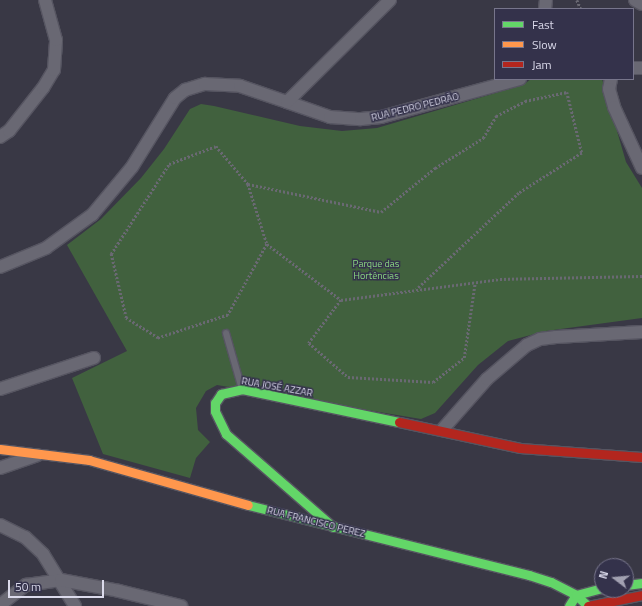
<!DOCTYPE html>
<meta charset="utf-8">
<style>
body{margin:0}
#map{position:relative;width:642px;height:606px;overflow:hidden;background:#393845;font-family:"Titillium Web",sans-serif}
div>[style]{position:absolute}
[style*='--x']{left:calc(var(--x)*1px);top:calc(var(--y)*1px);width:calc(var(--w)*1px);rotate:calc(var(--a)*1deg)}
.green>*{inset:0;background:#41613e}
.path>*{height:2.5px;margin-top:-1.25px;transform-origin:0;background:repeating-linear-gradient(90deg,#6a6973 0 2px,transparent 0 4px)}
.roads{filter:drop-shadow(1px 0 #565561) drop-shadow(-1px 0 #565561) drop-shadow(0 1px #565561) drop-shadow(0 -1px #565561)}
.lane>*{height:6px;margin:-3px;padding:0 3px;transform-origin:3px;border-radius:3px;background:#696873}
.street>*{height:12px;margin:-6px;padding:0 6px;transform-origin:6px;border-radius:6px;background:#696873}
.fast>*{height:9px;margin:-4.5px;padding:0 4.5px;transform-origin:4.5px;border-radius:4.5px;background:#63d668}
.slow>*{height:9px;margin:-4.5px;padding:0 4.5px;transform-origin:4.5px;border-radius:4.5px;background:#ff974d}
.jam>*{height:9px;margin:-4.5px;padding:0 4.5px;transform-origin:4.5px;border-radius:4.5px;background:#b3261e}
span{translate:-50% -50%;white-space:nowrap;text-align:center;line-height:1.15;-webkit-text-stroke:3px #34324b;paint-order:stroke}
.street-label{font-size:10px;color:#dbdaeb}
.park-label{font-size:10px;color:#8ad680}
.legend{position:absolute;left:494px;top:8px;width:140px;height:72px;box-sizing:border-box;background:#34324b;border:1px solid #77758b;margin:0;padding:5px 7px;list-style:none;font-size:12px;color:#dbdaeb}
.legend li{display:flex;align-items:center;gap:8px;height:20px}
.legend b{width:20px;border:1px solid #77758b}
.north{position:absolute;left:594px;top:558px;width:40px;height:40px;box-sizing:border-box;background:#34324b;border:1px solid #77758b;border-radius:50%;rotate:286deg;font-size:11px;font-weight:700;line-height:16px;text-align:center;color:#dbdaeb}
.north::after{content:'';display:block;margin:auto;width:14px;height:18px;background:#a2a1b1;clip-path:polygon(50% 0,100% 100%,50% 72%,0 100%)}
.scale{position:absolute;left:8px;top:580px;width:96px;height:18px;box-sizing:border-box;border:2px solid #dbdaeb;border-top:0;padding-left:5px;font-size:12px;line-height:14px;white-space:nowrap;color:#dbdaeb;-webkit-text-stroke:3px #34324b;paint-order:stroke}
</style>
<div id="map">
<div class="green">
<i style="clip-path:polygon(531px 79px,602px 79px,626px 162px,642px 188px,642px 318px,546px 331px,508px 341px,478px 365px,435px 413px,421px 419px,217px 385px,206px 391px,196px 408px,198px 430px,210px 442px,196px 458px,190px 478px,103px 454px,72px 378px,127px 351px,67px 245px,101px 219px,141px 178px,164px 149px,190px 109px,201px 104px,214px 106px,300px 126px,342px 131px,377px 128px,523px 85px)"></i>
</div>
<div class="path">
<i style="--x:577;--y:0;--w:10;--a:66"></i>
<i style="--x:248;--y:184;--w:136;--a:11.9"></i>
<i style="--x:381;--y:212;--w:70;--a:-39.2"></i>
<i style="--x:435;--y:168;--w:57;--a:-32"></i>
<i style="--x:483;--y:138;--w:26;--a:-59"></i>
<i style="--x:496;--y:116;--w:33;--a:-27"></i>
<i style="--x:525;--y:101;--w:43;--a:-12.1"></i>
<i style="--x:567;--y:92;--w:63;--a:76.2"></i>
<i style="--x:582;--y:153;--w:75;--a:147.6"></i>
<i style="--x:519;--y:193;--w:141;--a:136.7"></i>
<i style="--x:267;--y:244;--w:81;--a:118.8"></i>
<i style="--x:228;--y:315;--w:74;--a:161.8"></i>
<i style="--x:158;--y:338;--w:38;--a:-148"></i>
<i style="--x:126;--y:318;--w:66;--a:-103.2"></i>
<i style="--x:111;--y:254;--w:107;--a:-57.2"></i>
<i style="--x:169;--y:164;--w:50;--a:-21"></i>
<i style="--x:216;--y:146;--w:50;--a:49.9"></i>
<i style="--x:248;--y:184;--w:63;--a:72.4"></i>
<i style="--x:267;--y:244;--w:93;--a:37.1"></i>
<i style="--x:341;--y:300;--w:160;--a:-7.5"></i>
<i style="--x:500;--y:279;--w:142;--a:-1.2"></i>
<i style="--x:341;--y:300;--w:54;--a:126.7"></i>
<i style="--x:309;--y:343;--w:52;--a:41.1"></i>
<i style="--x:348;--y:377;--w:85;--a:3.4"></i>
<i style="--x:433;--y:382;--w:39;--a:-38"></i>
<i style="--x:464;--y:358;--w:76;--a:-81.7"></i>
</div>
<div class="roads">
<div class="lane">
<i style="--x:226;--y:333;--w:58;--a:74.1"></i>
</div>
<div class="street">
<i style="--x:635;--y:0;--w:8;--a:30"></i>
<i style="--x:545;--y:9;--w:9;--a:-84"></i>
<i style="--x:633;--y:68;--w:9;--a:0"></i>
<i style="--x:611;--y:79;--w:10;--a:101"></i>
<i style="--x:609;--y:89;--w:19;--a:74"></i>
<i style="--x:614;--y:107;--w:67;--a:65.3"></i>
<i style="--x:287;--y:102;--w:46;--a:19.2"></i>
<i style="--x:330;--y:117;--w:31;--a:4"></i>
<i style="--x:361;--y:119;--w:20;--a:-6"></i>
<i style="--x:381;--y:117;--w:144;--a:-15.3"></i>
<i style="--x:0;--y:137;--w:11;--a:-34"></i>
<i style="--x:9;--y:131;--w:55;--a:-51.7"></i>
<i style="--x:43;--y:88;--w:21;--a:-59"></i>
<i style="--x:54;--y:70;--w:30;--a:-86"></i>
<i style="--x:56;--y:40;--w:41;--a:-105.4"></i>
<i style="--x:0;--y:267;--w:50;--a:-22.4"></i>
<i style="--x:46;--y:248;--w:57;--a:-35.7"></i>
<i style="--x:92;--y:215;--w:62;--a:-50.2"></i>
<i style="--x:132;--y:167;--w:81;--a:-58.1"></i>
<i style="--x:175;--y:98;--w:13;--a:-39"></i>
<i style="--x:185;--y:90;--w:21;--a:-17"></i>
<i style="--x:205;--y:84;--w:35;--a:3"></i>
<i style="--x:240;--y:86;--w:50;--a:18.8"></i>
<i style="--x:287;--y:102;--w:145;--a:-44.7"></i>
<i style="--x:0;--y:389;--w:99;--a:-18.3"></i>
<i style="--x:442;--y:430;--w:68;--a:-48.6"></i>
<i style="--x:487;--y:379;--w:52;--a:-40.4"></i>
<i style="--x:527;--y:345;--w:14;--a:-25"></i>
<i style="--x:540;--y:339;--w:16;--a:-7"></i>
<i style="--x:556;--y:337;--w:86;--a:-3.3"></i>
<i style="--x:0;--y:468;--w:39;--a:-19"></i>
<i style="--x:0;--y:525;--w:28;--a:26"></i>
<i style="--x:25;--y:537;--w:25;--a:43"></i>
<i style="--x:43;--y:554;--w:61;--a:58.4"></i>
<i style="--x:0;--y:605;--w:33;--a:-38"></i>
<i style="--x:26;--y:585;--w:35;--a:-8"></i>
<i style="--x:61;--y:580;--w:59;--a:10.7"></i>
<i style="--x:119;--y:591;--w:64;--a:13.6"></i>
</div>
<div class="fast">
<i style="--x:248;--y:505;--w:290;--a:14"></i>
<i style="--x:529;--y:575;--w:23;--a:18"></i>
<i style="--x:551;--y:582;--w:28;--a:27"></i>
<i style="--x:576;--y:595;--w:16;--a:43"></i>
<i style="--x:333;--y:527;--w:142;--a:-139"></i>
<i style="--x:226;--y:434;--w:25;--a:-116"></i>
<i style="--x:215;--y:411;--w:8;--a:-90"></i>
<i style="--x:215;--y:403;--w:11;--a:-56"></i>
<i style="--x:221;--y:394;--w:22;--a:-13"></i>
<i style="--x:242;--y:389;--w:160;--a:11.9"></i>
<i style="--x:626;--y:585;--w:16;--a:-7"></i>
<i style="--x:569;--y:606;--w:13;--a:-58"></i>
<i style="--x:576;--y:595;--w:27;--a:-15"></i>
</div>
<div class="slow">
<i style="--x:0;--y:449;--w:90;--a:7"></i>
<i style="--x:89;--y:460;--w:165;--a:15.8"></i>
</div>
<div class="jam">
<i style="--x:399;--y:422;--w:124;--a:12.1"></i>
<i style="--x:520;--y:448;--w:122;--a:4.2"></i>
<i style="--x:588;--y:606;--w:55;--a:-11.5"></i>
</div>
</div>
<div class="street-label">
<span style="left:415px;top:107px;rotate:-14deg">RUA PEDRO PEDRÃO</span>
<span style="left:277px;top:387px;rotate:10deg">RUA JOSÉ AZZAR</span>
<span style="left:316px;top:522px;rotate:14deg">RUA FRANCISCO PEREZ</span>
</div>
<div class="park-label">
<span style="left:376px;top:269px">Parque das<br>Hortências</span>
</div>
<ul class="legend">
<li><b style="height:5px;background:#63d668"></b>Fast</li>
<li><b style="height:5px;background:#ff974d"></b>Slow</li>
<li><b style="height:5px;background:#b3261e"></b>Jam</li>
</ul>
<div class="north">N</div>
<div class="scale">50 m</div>
</div>
